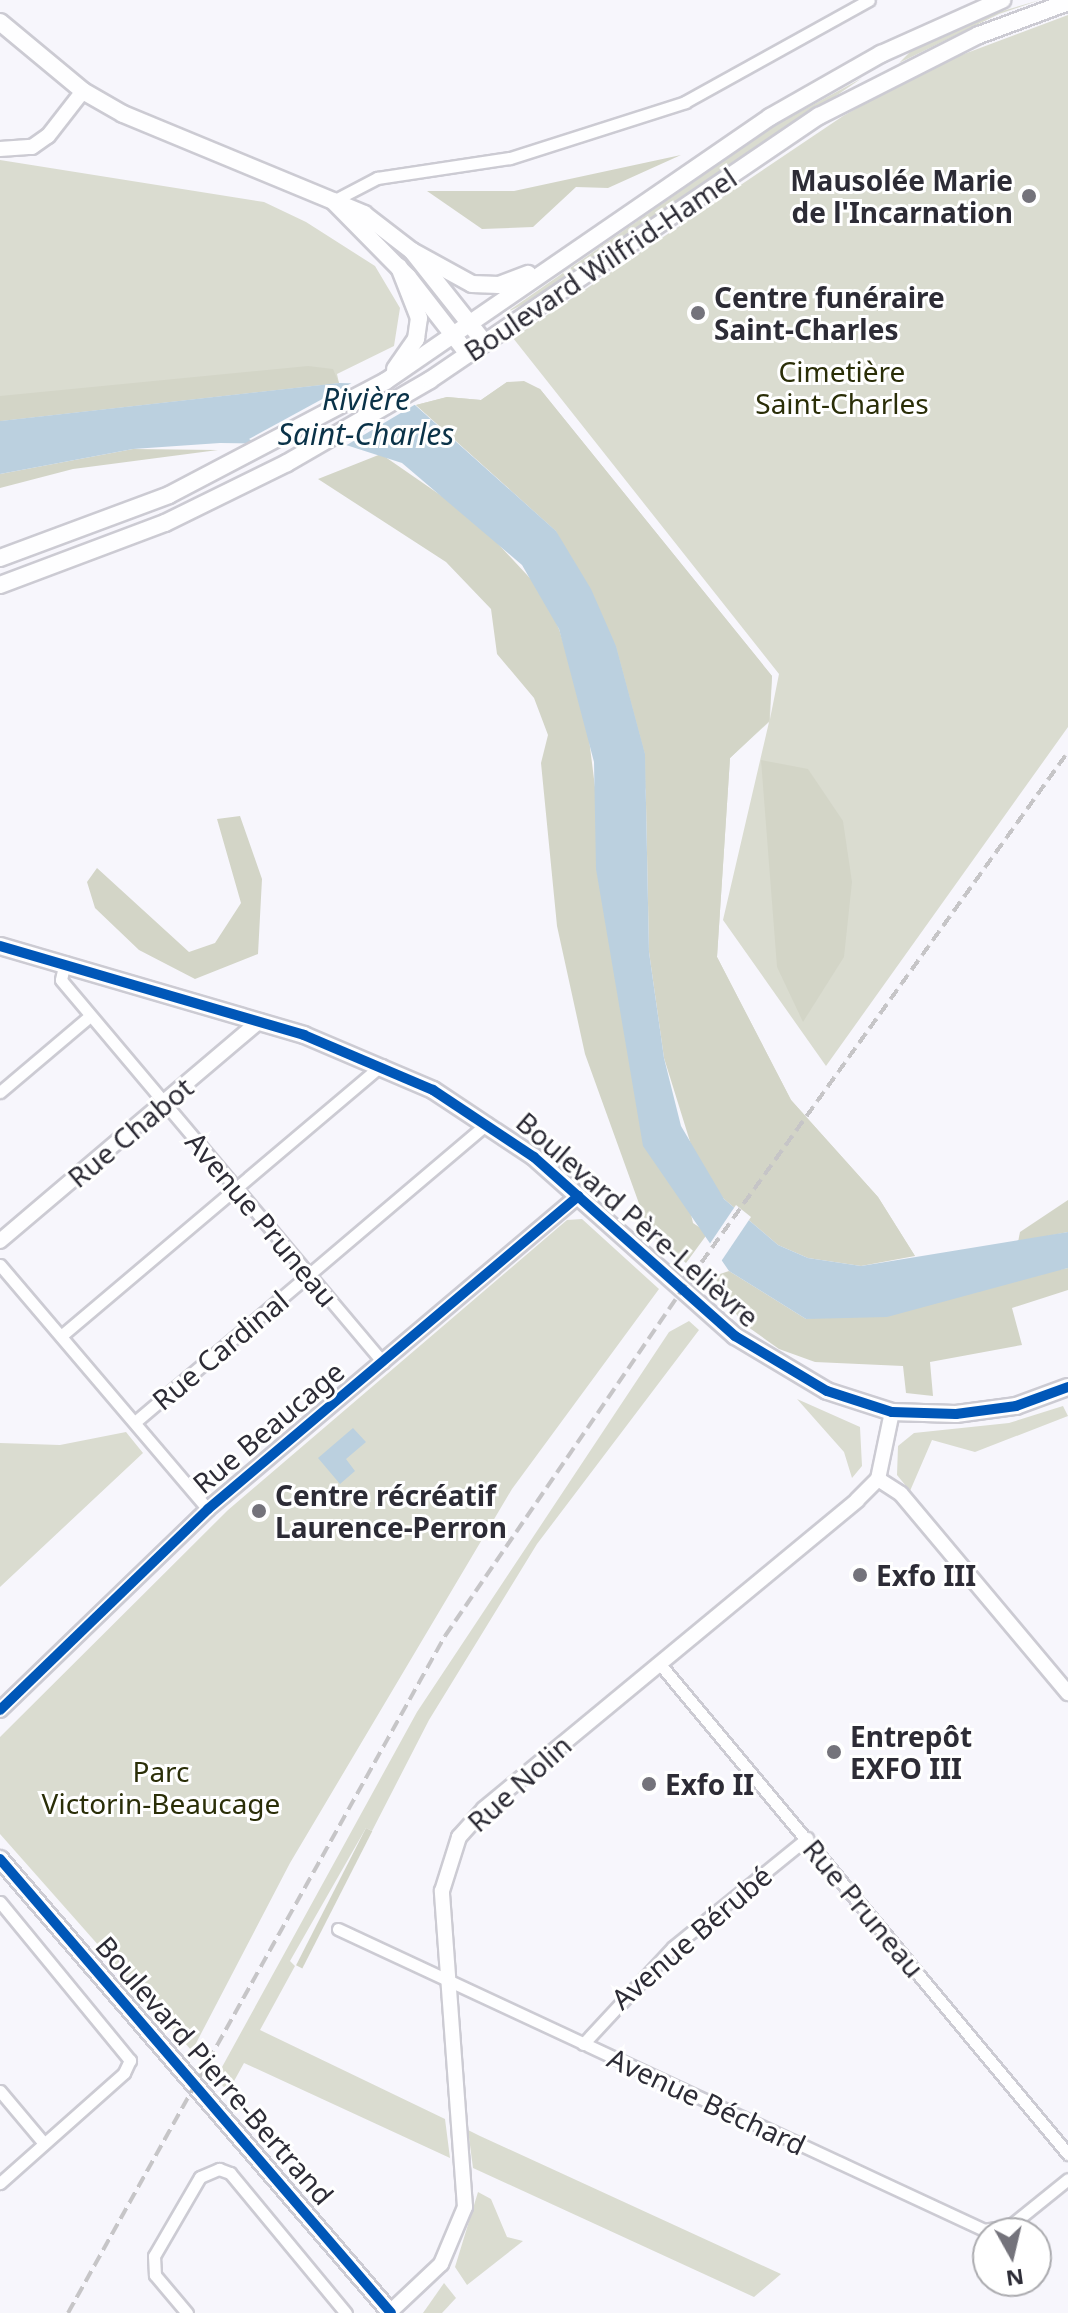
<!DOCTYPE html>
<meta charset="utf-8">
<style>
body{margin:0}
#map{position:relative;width:1068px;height:2313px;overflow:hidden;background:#f7f6fc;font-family:"Noto Sans",sans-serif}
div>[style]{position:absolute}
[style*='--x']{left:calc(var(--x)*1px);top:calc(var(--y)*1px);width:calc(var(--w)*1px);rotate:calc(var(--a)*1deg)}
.green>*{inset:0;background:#dadcd0}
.forest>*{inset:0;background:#d3d5c7;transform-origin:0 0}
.water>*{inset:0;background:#bbd0df}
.pier>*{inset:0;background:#f7f6fc}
.roads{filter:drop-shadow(2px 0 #cccbd3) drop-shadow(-2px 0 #cccbd3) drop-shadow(0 2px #cccbd3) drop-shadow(0 -2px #cccbd3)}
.minor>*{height:11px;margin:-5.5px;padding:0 5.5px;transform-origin:5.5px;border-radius:5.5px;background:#fefeff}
.tertiary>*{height:14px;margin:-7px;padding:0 7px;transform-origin:7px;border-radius:7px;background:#fefeff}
.secondary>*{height:16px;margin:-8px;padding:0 8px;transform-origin:8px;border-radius:8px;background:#fefeff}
.primary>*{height:16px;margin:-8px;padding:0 8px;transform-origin:8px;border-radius:8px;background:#fefeff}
.rail>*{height:4px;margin-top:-2px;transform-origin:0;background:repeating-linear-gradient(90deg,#c6c5c7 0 12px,transparent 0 18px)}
.cycleway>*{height:10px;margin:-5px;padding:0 5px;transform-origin:5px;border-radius:5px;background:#0057b8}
.dots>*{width:22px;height:22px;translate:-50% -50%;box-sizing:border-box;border:4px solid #fff;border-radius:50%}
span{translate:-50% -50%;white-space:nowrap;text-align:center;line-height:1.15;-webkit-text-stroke:6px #fff;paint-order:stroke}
.poi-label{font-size:28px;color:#2d2c36;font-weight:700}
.right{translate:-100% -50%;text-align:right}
.left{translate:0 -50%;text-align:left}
.street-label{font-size:28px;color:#2d2c36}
.park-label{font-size:28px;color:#2a2e07}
.water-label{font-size:30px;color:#0a3248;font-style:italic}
.north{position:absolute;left:972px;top:2217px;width:80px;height:80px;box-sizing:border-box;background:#fff;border:2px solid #ababaf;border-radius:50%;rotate:172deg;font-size:22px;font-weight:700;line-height:32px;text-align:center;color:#2d2c36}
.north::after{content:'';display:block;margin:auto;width:28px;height:36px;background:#74737b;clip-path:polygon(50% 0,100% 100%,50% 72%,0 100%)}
</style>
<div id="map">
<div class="green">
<i style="clip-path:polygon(1040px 0,999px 14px,899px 63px,915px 47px,985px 16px)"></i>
<i style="clip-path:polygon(1068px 15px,1068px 727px,826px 1066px,723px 920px,769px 722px,730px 758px,717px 957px,791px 1100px,878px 1197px,915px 1256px,808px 1258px,556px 531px,416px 405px,447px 397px,481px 400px,507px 382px,540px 389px,772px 676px,770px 719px,779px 674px,513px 338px,843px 116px,932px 66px)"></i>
<i style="clip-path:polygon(862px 78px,556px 288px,504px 314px,772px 127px)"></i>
<i style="clip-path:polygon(0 160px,264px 202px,306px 222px,375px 266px,400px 308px,394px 346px,337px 374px,339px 383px,0 421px)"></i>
<i style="clip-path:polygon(582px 1219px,659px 1289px,512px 1489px,290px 1863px,192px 2051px,0 1834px,0 1737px,228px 1510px,567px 1220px)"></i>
<i style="clip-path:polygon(689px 1321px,699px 1330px,537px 1544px,429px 1720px,372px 1831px,366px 1828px,290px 1961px,295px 1966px,260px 2030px,445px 2119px,450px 2158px,244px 2063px,228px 2092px,216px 2078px,417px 1712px,669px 1332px)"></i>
<i style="clip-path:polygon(797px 1399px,860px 1427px,862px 1466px,852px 1478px,844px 1452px)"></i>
<i style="clip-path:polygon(1063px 1406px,1068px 1416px,975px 1452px,932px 1440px,910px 1491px,897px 1475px,898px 1446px,914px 1433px,1009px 1423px)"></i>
<i style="clip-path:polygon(126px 1432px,143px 1453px,0 1587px,0 1443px,60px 1445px)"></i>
<i style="clip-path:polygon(468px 2130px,480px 2136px,781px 2274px,754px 2297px,473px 2168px)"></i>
<i style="clip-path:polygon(478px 2192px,491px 2199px,507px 2237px,523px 2241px,467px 2285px,455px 2267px)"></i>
<i style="clip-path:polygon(444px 2283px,456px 2298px,442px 2313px,423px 2313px)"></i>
</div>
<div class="forest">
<i style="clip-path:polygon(681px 155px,608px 188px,576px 187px,533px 227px,482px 229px,427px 191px,514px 191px)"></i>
<i style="clip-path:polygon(308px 366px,333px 369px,339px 383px,0 421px,0 396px)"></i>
<i style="clip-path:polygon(524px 381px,540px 389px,772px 676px,769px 721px,730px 758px,717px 957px,791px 1100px,878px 1197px,915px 1256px,861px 1266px,808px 1258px,778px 1245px,724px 1199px,697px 1164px,664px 1058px,649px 952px,645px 754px,616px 646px,556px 531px,416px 405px,447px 397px,481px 400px,507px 382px)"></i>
<i style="clip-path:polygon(133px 449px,218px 450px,73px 469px,0 488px,0 474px)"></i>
<i style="clip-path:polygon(381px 454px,475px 519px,541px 590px,559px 629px,586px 715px,597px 803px,693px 1223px,708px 1233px,686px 1263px,650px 1234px,585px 1054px,557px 926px,541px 763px,548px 735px,534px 698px,497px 654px,491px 609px,446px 562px,318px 479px)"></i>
<i style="clip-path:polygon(761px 760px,808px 769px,843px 821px,852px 882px,844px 957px,803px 1022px,777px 967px)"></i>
<i style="clip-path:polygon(240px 816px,262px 879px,258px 954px,195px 979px,139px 950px,95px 908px,87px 882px,97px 868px,189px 952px,215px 943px,241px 903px,217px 819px)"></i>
<i style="clip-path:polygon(1068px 1200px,1068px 1232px,1018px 1242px,1020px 1232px)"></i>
<i style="clip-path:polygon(1068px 1268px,1068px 1290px,1012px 1308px,1022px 1345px,930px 1362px,933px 1396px,906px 1393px,903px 1366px,815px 1362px,779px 1349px,741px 1322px,714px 1276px,729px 1271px,806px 1319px)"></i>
<i style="left:366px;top:1828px;width:7px;height:154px;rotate:27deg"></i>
</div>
<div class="water">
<i style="clip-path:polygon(339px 383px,379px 384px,415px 405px,556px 531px,591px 589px,616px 646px,645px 754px,649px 952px,664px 1058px,681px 1126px,724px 1199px,778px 1245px,808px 1258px,861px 1266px,1068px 1232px,1068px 1268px,887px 1317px,806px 1319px,729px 1271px,643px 1146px,596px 869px,594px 762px,559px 629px,522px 565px,402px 463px,346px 445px,220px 443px,133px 449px,0 474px,0 421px)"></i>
<i style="clip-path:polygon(353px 1428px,366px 1442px,346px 1459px,355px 1471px,340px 1484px,318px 1458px)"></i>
</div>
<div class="pier">
<i style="clip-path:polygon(359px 379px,374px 379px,416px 404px,340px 449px,263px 448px,249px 439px)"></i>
<i style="clip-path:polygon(736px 1205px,751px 1217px,720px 1263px,709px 1245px)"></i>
</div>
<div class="roads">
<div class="minor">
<i style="--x:333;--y:201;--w:50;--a:-27.6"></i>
<i style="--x:377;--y:178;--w:134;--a:-8.6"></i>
<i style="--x:510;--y:158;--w:184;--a:-17.7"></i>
<i style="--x:685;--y:102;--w:210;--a:-29"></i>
<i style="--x:65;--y:962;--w:18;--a:103"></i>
<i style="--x:61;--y:980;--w:500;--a:49.9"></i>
<i style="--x:0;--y:1092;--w:118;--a:-40.2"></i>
<i style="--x:0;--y:1265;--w:321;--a:49.6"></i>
<i style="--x:61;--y:1336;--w:420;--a:-40.2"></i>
<i style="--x:135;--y:1422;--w:462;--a:-40.3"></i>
<i style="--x:659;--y:1663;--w:639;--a:50.21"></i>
<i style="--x:0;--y:1902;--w:205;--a:50.6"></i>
<i style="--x:130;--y:2060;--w:14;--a:115"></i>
<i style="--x:124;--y:2073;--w:166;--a:138.4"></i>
<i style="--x:338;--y:1929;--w:713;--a:24.98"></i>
<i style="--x:984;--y:2230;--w:27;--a:-10"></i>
<i style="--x:1011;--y:2225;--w:73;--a:-38.9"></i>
<i style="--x:583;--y:2044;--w:132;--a:-47.1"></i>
<i style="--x:673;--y:1947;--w:173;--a:-39.1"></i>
<i style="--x:0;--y:2091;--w:65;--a:50"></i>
<i style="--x:187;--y:2313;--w:50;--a:-130.1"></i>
<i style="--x:155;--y:2275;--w:19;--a:-93"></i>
<i style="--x:154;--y:2256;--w:91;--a:-59.8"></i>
<i style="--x:200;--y:2177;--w:21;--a:-23"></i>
<i style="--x:219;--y:2169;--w:12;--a:20"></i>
<i style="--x:230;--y:2173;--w:182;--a:50.4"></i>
</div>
<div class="tertiary">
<i style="--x:0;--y:149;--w:32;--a:-4"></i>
<i style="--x:32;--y:147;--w:19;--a:-35"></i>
<i style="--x:48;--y:136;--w:57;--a:-52.1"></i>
<i style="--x:0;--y:1241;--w:340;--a:-40.3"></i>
<i style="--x:878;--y:1479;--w:27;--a:33"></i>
<i style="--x:901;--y:1494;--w:260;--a:50"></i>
<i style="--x:0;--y:1710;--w:289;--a:-44"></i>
<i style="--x:208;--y:1509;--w:485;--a:-40.2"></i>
<i style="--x:390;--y:2312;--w:70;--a:-43.3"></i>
<i style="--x:441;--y:2264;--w:62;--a:-67.2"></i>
<i style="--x:465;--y:2207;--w:317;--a:-94.2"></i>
<i style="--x:442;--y:1891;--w:57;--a:-72.5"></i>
<i style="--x:459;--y:1837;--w:38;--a:-48"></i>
<i style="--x:484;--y:1809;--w:484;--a:-39.6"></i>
<i style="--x:857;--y:1500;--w:30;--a:-45"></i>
<i style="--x:878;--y:1479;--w:68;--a:-78.2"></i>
</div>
<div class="secondary">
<i style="--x:0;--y:22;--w:108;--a:39.7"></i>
<i style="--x:83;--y:91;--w:46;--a:29.9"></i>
<i style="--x:123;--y:114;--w:261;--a:22.5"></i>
<i style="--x:364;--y:214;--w:61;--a:37.6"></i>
<i style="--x:412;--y:251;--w:117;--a:51.6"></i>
<i style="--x:333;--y:201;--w:107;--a:45.4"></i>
<i style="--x:408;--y:277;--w:98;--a:52.1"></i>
<i style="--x:0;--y:946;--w:317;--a:16.3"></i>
<i style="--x:304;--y:1035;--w:140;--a:23.1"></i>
<i style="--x:433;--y:1090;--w:121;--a:33.6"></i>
<i style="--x:534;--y:1157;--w:269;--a:41.7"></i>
<i style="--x:735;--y:1336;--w:107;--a:30.9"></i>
<i style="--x:827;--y:1391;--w:68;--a:17.9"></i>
<i style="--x:892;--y:1412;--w:64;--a:1.8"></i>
<i style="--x:956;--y:1414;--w:61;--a:-7.6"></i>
<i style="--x:1016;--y:1406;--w:55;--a:-20.1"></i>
<i style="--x:0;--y:1859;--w:599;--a:49.26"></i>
</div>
<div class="primary">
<i style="--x:412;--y:251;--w:68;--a:28.8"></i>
<i style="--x:472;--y:284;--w:27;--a:2"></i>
<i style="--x:499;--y:285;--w:31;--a:-21"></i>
<i style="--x:395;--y:369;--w:37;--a:-55"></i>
<i style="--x:416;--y:339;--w:21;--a:-82"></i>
<i style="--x:419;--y:318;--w:55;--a:-111.4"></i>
<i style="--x:0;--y:558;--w:180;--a:-20.4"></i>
<i style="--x:169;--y:495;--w:245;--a:-27.7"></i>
<i style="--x:386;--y:381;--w:466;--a:-34.5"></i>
<i style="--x:770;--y:117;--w:128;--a:-29.6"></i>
<i style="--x:881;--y:54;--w:133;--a:-24.1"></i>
<i style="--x:0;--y:585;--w:176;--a:-20.6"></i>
<i style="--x:165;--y:523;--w:136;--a:-26.2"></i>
<i style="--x:287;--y:463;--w:165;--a:-30.1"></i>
<i style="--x:430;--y:380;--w:470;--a:-34.2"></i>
<i style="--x:819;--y:116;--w:179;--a:-26.9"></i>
<i style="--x:979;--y:35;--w:95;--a:-20.3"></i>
</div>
</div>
<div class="rail">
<i style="--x:68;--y:2313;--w:775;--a:-60.89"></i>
<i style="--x:445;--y:1636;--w:435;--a:-55.6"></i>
<i style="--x:691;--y:1277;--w:646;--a:-54.32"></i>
</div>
<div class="cycleway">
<i style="--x:0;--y:946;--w:317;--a:16.3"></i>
<i style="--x:304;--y:1035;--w:140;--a:23.1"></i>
<i style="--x:433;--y:1090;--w:121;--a:33.6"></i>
<i style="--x:534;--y:1157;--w:269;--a:41.7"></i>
<i style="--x:735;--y:1336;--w:107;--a:30.9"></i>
<i style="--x:827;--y:1391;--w:68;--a:17.9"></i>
<i style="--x:892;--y:1412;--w:64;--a:1.8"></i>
<i style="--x:956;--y:1414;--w:61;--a:-7.6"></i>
<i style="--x:1016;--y:1406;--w:55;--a:-20.1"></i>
<i style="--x:0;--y:1710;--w:289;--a:-44"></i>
<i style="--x:208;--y:1509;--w:485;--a:-40.2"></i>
<i style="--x:0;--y:1859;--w:599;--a:49.26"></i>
</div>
<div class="dots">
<i style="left:1029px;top:196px;background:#74737b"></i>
<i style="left:698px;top:313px;background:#74737b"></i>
<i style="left:259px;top:1511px;background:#74737b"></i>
<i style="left:860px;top:1575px;background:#74737b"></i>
<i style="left:834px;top:1752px;background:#74737b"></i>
<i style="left:649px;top:1784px;background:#74737b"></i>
</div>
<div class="poi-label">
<span class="right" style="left:1013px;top:196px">Mausolée Marie<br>de l'Incarnation</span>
<span class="left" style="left:714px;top:313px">Centre funéraire<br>Saint-Charles</span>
<span class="left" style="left:275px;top:1511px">Centre récréatif<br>Laurence-Perron</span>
<span class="left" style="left:876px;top:1575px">Exfo III</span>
<span class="left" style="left:850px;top:1752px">Entrepôt<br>EXFO III</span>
<span class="left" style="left:665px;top:1784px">Exfo II</span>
</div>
<div class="street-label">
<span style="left:600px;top:264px;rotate:-34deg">Boulevard Wilfrid-Hamel</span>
<span style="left:130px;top:1132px;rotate:-40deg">Rue Chabot</span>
<span style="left:262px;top:1219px;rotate:50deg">Avenue Pruneau</span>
<span style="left:638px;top:1219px;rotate:41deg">Boulevard Père-Lelièvre</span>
<span style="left:220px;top:1350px;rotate:-40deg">Rue Cardinal</span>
<span style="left:268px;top:1427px;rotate:-40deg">Rue Beaucage</span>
<span style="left:519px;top:1783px;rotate:-42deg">Rue Nolin</span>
<span style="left:864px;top:1908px;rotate:50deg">Rue Pruneau</span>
<span style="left:691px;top:1937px;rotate:-41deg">Avenue Bérubé</span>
<span style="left:215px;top:2070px;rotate:49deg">Boulevard Pierre-Bertrand</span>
<span style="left:707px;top:2101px;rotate:25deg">Avenue Béchard</span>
</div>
<div class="park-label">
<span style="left:842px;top:387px">Cimetière<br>Saint-Charles</span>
<span style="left:161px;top:1787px">Parc<br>Victorin-Beaucage</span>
</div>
<div class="water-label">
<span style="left:366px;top:416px">Rivière<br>Saint-Charles</span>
</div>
<div class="north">N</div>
</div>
